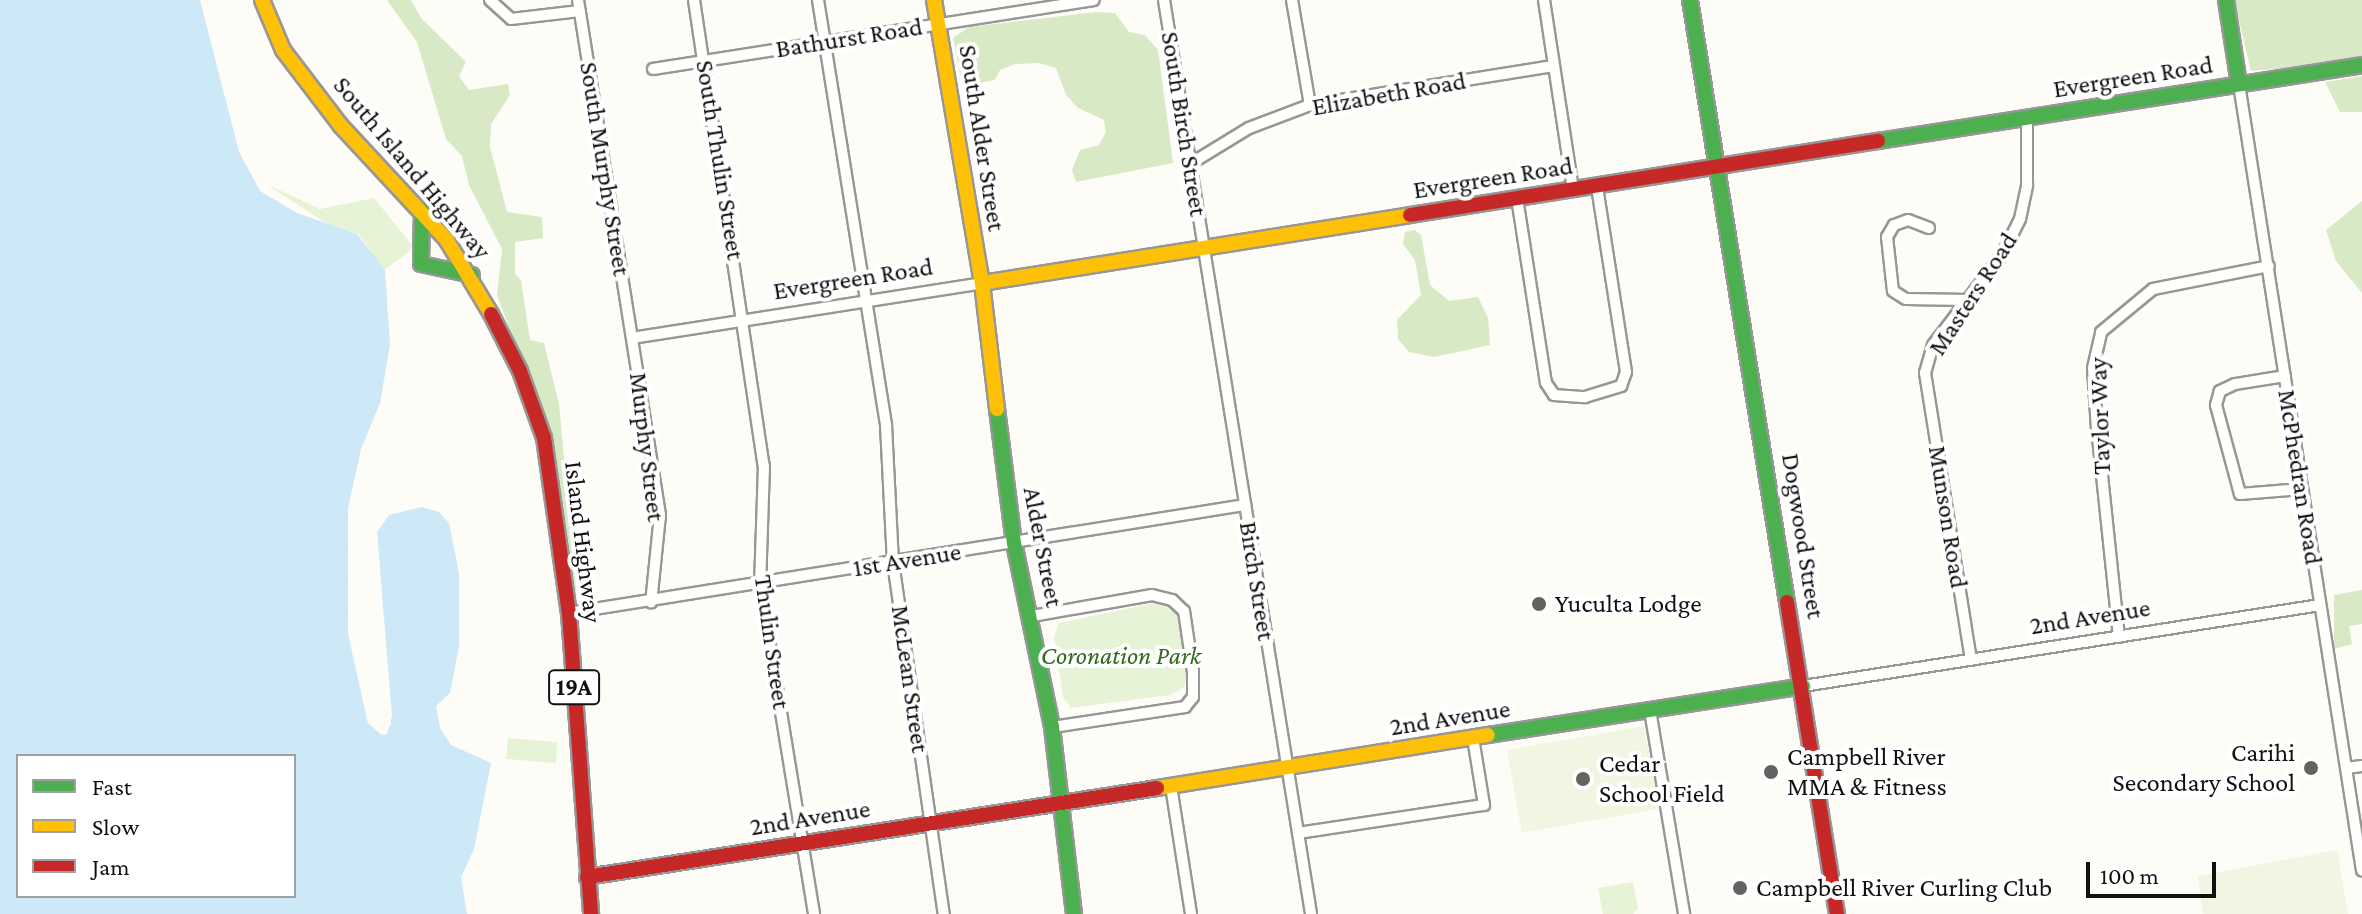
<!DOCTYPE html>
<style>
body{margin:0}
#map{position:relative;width:2362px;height:914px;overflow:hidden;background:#fdfcf7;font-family:"Crimson Pro",serif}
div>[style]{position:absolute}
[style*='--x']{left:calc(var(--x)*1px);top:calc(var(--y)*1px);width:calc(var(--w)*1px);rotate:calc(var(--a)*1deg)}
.green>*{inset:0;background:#e7f3d7;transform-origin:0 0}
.forest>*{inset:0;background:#d8eac5}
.pitch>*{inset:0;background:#f0f6e1;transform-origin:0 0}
.water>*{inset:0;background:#cde8f7}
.pier>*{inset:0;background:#fdfcf7}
.roads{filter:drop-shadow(2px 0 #979795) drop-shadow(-2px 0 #979795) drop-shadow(0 2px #979795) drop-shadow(0 -2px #979795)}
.street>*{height:10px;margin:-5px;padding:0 5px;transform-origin:5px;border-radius:5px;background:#fffffe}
.fast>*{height:14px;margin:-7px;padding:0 7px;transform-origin:7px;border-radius:7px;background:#4caf50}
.slow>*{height:14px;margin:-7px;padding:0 7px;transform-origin:7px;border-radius:7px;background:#ffc107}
.jam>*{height:14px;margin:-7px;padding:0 7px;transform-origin:7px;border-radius:7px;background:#c62828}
.dots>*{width:22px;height:22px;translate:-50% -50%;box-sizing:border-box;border:4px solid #fff;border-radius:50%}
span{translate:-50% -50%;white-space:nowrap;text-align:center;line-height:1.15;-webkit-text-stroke:8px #fff;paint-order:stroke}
.shield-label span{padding:2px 6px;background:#fff;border:2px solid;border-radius:6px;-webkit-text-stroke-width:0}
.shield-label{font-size:24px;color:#111;font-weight:700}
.street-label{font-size:26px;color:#111}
.poi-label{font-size:26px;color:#111}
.left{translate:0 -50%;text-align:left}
.right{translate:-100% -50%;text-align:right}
.park-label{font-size:26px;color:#2f6b1f;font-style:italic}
.legend{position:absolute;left:16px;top:754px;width:280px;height:144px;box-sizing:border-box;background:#fff;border:2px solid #a0a0a0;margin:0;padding:10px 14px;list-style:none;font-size:24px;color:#111}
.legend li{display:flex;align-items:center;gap:16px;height:40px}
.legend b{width:40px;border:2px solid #a0a0a0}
.scale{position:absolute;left:2086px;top:862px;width:130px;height:36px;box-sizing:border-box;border:4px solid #111;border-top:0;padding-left:10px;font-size:24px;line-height:28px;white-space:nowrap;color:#111;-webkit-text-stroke:6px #fff;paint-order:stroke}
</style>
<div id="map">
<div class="green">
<i style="clip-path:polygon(266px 184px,320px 209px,374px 198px,412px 245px,410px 251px,383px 271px,359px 234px,332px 227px)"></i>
<i style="clip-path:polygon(1159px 602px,1178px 615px,1188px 675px,1183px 688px,1170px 695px,1071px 708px,1063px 697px,1054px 637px,1059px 623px)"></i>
<i style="left:508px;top:738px;width:50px;height:21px;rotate:5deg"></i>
<i style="clip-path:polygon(1633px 882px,1638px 908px,1633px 914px,1603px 914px,1598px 888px)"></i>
</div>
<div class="forest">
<i style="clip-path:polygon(387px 0,411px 0,421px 18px,466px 62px,459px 76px,469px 90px,508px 84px,510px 95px,491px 124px,490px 147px,507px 212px,542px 217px,543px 238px,515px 242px,515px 274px,521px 280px,530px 340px,544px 343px,559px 404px,577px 601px,553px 446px,497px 295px,502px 249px,469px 185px,462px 156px,446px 139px,417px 42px)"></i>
<i style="clip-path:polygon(2234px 0,2362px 0,2362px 61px,2251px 71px)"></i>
<i style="clip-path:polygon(1096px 12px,1115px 13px,1129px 32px,1145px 35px,1158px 50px,1173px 163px,1076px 182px,1072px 170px,1080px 150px,1099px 145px,1106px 132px,1104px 120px,1078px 108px,1066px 95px,1056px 68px,1039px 63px,1015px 64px,1000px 70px,995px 80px,970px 85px,961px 79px,953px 38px,969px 27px)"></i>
<i style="clip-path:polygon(2362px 76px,2362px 112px,2340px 112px,2325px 82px)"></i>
<i style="clip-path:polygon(2362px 201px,2362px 293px,2336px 261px,2326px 230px)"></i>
<i style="clip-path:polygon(1415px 230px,1421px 235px,1430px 285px,1449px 301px,1478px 297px,1488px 318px,1490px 345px,1434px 357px,1409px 352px,1398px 339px,1397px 320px,1421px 295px,1415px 260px,1403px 244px,1405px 232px)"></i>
<i style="clip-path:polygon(2362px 590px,2362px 624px,2349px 626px,2352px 644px,2334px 649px,2334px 595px)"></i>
</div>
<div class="pitch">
<i style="left:1644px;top:726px;width:84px;height:139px;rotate:80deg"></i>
<i style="clip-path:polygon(2337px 850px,2348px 914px,2203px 914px,2198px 876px)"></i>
</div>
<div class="water">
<i style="clip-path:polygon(evenodd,0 0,200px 0,239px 152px,260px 191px,297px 213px,357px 234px,385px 270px,390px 345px,380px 403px,361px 449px,348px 508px,348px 633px,368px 723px,382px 735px,391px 725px,377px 532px,389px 515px,422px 507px,439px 512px,449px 523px,459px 573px,459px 646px,450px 693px,436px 706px,440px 728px,451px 745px,491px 763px,474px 849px,461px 877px,467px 914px,0 914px,0 0,18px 756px,294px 756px,294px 896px,18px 896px,18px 756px)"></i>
</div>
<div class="pier">
<i style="clip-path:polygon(348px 508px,352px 632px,362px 692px,371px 721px,383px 731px,388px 716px,373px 532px,376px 521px,389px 515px,377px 532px,392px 716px,387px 734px,382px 735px,368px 723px,348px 633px)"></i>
</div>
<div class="roads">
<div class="street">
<i style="--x:490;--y:0;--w:28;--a:42"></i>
<i style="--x:511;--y:19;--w:69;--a:-6.6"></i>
<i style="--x:578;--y:0;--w:521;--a:80.95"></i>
<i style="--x:660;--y:515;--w:88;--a:95.8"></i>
<i style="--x:694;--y:0;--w:471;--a:81.5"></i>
<i style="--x:764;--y:466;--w:118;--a:91.9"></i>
<i style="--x:760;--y:584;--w:334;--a:80.7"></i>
<i style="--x:818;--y:0;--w:430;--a:80.9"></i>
<i style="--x:886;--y:425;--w:137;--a:87.1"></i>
<i style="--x:893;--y:562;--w:356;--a:81.8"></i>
<i style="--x:1164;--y:0;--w:926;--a:80.86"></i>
<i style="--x:1292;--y:0;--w:107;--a:80.3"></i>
<i style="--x:1544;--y:0;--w:192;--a:81.3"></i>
<i style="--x:653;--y:69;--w:446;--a:-8.9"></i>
<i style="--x:2239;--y:84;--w:796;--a:81.11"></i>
<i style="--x:1190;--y:164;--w:69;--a:-31.4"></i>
<i style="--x:1249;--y:128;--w:65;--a:-20.7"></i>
<i style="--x:1310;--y:105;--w:246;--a:-9.1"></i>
<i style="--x:1517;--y:198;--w:187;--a:81.1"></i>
<i style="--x:1546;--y:383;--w:14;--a:56"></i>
<i style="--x:1554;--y:395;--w:31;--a:4"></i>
<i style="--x:1585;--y:397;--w:38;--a:-17"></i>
<i style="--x:1621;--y:386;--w:15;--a:-70"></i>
<i style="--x:1626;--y:372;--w:188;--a:-98.9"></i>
<i style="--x:1929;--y:228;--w:22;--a:-159"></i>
<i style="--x:1908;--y:220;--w:15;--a:160"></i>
<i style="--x:1894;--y:225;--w:14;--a:120"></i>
<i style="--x:1887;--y:237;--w:54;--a:83.7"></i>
<i style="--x:1893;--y:291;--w:15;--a:32"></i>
<i style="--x:1906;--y:299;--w:62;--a:0.9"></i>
<i style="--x:632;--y:338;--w:354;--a:-8.9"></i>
<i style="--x:2285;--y:376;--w:51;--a:170.9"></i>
<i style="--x:2235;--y:384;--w:17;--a:155"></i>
<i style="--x:2220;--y:391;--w:15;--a:106"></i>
<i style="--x:2216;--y:405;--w:92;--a:74.9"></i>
<i style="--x:2240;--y:494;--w:62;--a:-4.6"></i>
<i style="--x:569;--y:613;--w:685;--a:-9.08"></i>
<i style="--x:1032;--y:616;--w:122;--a:-9.9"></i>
<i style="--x:1152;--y:595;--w:21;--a:14"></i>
<i style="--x:1172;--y:600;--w:16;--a:43"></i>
<i style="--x:1184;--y:611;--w:62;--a:81.6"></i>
<i style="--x:1193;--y:672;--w:25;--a:90"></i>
<i style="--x:1193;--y:697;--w:13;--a:129"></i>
<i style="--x:1185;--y:707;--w:134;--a:171.4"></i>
<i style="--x:2119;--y:637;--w:209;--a:-96"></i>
<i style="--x:2097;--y:429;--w:61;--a:-93.8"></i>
<i style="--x:2093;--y:368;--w:37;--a:-77"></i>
<i style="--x:2101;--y:332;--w:67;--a:-39.6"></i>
<i style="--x:2153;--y:289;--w:118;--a:-11.2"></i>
<i style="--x:1971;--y:660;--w:291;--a:-99.1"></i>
<i style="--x:1925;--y:373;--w:29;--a:-74"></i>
<i style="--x:1933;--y:345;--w:113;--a:-52.5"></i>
<i style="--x:2002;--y:255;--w:40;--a:-63.4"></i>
<i style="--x:2020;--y:219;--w:35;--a:-78"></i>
<i style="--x:2027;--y:185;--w:66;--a:-90"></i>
<i style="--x:1803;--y:686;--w:523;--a:-8.9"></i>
<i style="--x:1650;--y:710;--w:207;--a:80.5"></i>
<i style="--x:2346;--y:768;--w:16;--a:-7"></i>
<i style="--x:1171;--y:786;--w:130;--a:81.1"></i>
<i style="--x:1298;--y:833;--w:188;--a:-8.6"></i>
<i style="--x:1484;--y:805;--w:68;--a:-99.3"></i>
</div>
<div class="fast">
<i style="--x:1690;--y:0;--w:610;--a:80.85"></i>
<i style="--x:2226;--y:0;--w:85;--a:81.2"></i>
<i style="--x:1878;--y:141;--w:490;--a:-8.9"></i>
<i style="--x:422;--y:211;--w:53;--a:91.1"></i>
<i style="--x:421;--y:264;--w:52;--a:12.2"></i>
<i style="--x:997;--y:409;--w:135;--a:82.8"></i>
<i style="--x:1014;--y:543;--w:188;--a:78.3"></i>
<i style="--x:1052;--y:727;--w:188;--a:83.3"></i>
<i style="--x:1488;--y:735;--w:319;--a:-8.8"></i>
</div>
<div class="slow">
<i style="--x:262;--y:0;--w:54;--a:67.2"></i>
<i style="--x:283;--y:50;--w:96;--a:52.7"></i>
<i style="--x:341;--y:126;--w:154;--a:47.1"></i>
<i style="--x:446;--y:239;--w:87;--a:59"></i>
<i style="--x:934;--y:0;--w:287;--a:80.4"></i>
<i style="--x:982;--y:283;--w:127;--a:83.2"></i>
<i style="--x:982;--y:283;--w:433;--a:-9"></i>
<i style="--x:1157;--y:788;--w:335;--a:-9.1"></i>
</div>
<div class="jam">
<i style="--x:1410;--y:215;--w:474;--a:-9"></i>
<i style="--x:491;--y:314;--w:64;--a:63"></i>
<i style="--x:520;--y:371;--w:71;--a:70.3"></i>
<i style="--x:544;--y:438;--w:177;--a:81.9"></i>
<i style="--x:569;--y:613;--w:302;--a:85.8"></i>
<i style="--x:1787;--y:602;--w:316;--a:80.9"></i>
<i style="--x:587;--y:877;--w:577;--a:-8.87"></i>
</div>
</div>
<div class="dots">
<i style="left:1539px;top:604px;background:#646362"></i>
<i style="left:2311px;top:768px;background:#646362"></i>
<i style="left:1771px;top:772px;background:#646362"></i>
<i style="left:1583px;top:779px;background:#646362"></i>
<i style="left:1740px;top:888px;background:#646362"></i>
</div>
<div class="shield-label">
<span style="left:574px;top:687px">19A</span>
</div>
<div class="street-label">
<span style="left:849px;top:38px;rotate:-9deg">Bathurst Road</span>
<span style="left:2133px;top:77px;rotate:-9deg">Evergreen Road</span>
<span style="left:1389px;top:94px;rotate:-10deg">Elizabeth Road</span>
<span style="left:1184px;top:124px;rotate:81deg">South Birch Street</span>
<span style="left:982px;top:138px;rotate:81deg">South Alder Street</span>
<span style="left:720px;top:160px;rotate:81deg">South Thulin Street</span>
<span style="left:412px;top:168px;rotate:50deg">South Island Highway</span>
<span style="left:605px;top:169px;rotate:81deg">South Murphy Street</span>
<span style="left:1493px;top:178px;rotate:-9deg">Evergreen Road</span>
<span style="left:853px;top:279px;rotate:-9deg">Evergreen Road</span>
<span style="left:1973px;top:294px;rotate:-57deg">Masters Road</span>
<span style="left:2100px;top:416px;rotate:-92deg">Taylor Way</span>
<span style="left:647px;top:447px;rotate:83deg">Murphy Street</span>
<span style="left:2300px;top:477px;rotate:81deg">McPhedran Road</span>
<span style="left:1948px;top:517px;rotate:81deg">Munson Road</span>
<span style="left:1803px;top:536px;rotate:81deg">Dogwood Street</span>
<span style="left:583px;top:542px;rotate:83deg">Island Highway</span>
<span style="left:1043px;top:547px;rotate:79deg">Alder Street</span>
<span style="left:907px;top:560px;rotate:-9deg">1st Avenue</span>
<span style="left:1257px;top:581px;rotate:81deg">Birch Street</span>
<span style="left:2090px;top:617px;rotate:-9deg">2nd Avenue</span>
<span style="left:772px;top:642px;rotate:82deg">Thulin Street</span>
<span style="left:910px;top:679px;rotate:82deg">McLean Street</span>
<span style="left:1450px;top:718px;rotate:-9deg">2nd Avenue</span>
<span style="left:810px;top:818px;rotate:-9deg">2nd Avenue</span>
</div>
<div class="poi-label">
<span class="left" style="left:1555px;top:604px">Yuculta Lodge</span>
<span class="right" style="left:2295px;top:768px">Carihi<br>Secondary School</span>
<span class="left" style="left:1787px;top:772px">Campbell River<br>MMA &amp; Fitness</span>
<span class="left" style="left:1599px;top:779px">Cedar<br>School Field</span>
<span class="left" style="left:1756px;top:888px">Campbell River Curling Club</span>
</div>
<div class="park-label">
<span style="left:1121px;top:656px">Coronation Park</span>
</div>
<ul class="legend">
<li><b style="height:10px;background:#4caf50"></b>Fast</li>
<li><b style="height:10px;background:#ffc107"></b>Slow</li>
<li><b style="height:10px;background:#c62828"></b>Jam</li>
</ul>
<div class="scale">100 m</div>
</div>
